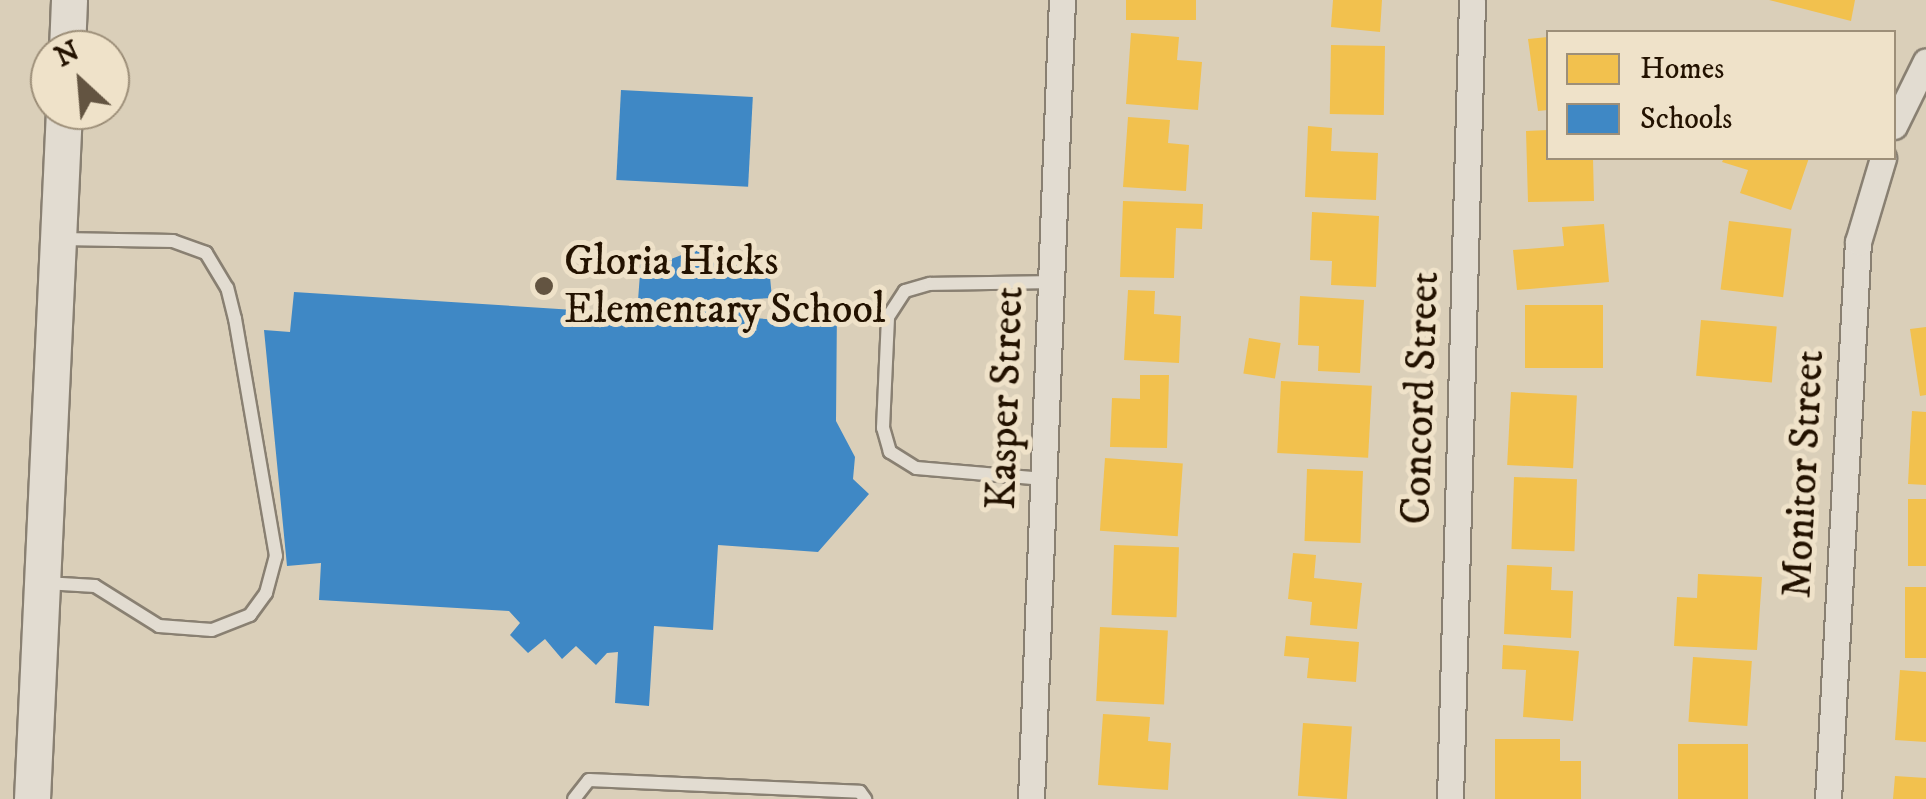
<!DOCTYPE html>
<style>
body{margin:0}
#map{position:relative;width:1926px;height:799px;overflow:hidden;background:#dacfb9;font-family:"IM FELL DW Pica",serif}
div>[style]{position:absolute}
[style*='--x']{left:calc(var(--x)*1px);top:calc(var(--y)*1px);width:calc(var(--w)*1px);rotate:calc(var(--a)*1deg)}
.homes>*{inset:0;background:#f2c14e;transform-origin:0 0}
.schools>*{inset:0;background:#3f88c5;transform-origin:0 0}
.roads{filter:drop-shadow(2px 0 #898072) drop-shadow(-2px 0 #898072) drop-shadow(0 2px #898072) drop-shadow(0 -2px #898072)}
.lane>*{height:12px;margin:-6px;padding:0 6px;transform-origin:6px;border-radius:6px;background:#e2dcd1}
.street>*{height:25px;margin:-12.5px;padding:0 12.5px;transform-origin:12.5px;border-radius:12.5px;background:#e2dcd1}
.secondary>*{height:35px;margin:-17.5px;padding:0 17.5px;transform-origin:17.5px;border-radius:17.5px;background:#e2dcd1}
.dots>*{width:28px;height:28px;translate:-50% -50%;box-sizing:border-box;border:5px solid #efe2c9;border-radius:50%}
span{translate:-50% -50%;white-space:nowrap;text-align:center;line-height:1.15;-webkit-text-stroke:10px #efe2c9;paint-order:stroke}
.poi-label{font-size:42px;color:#231200}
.left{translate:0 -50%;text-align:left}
.street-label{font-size:42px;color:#231200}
.legend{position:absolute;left:1546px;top:30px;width:350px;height:130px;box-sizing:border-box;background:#efe2c9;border:2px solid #9d8f79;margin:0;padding:12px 18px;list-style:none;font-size:30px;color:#231200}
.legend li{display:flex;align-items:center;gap:20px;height:50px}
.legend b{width:50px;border:2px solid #9d8f79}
.north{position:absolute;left:30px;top:30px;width:100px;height:100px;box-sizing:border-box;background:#efe2c9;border:2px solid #9d8f79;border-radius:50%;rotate:334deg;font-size:28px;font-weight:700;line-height:40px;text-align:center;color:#231200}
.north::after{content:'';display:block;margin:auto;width:35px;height:45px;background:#635441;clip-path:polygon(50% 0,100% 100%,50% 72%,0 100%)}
</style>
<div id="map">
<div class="homes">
<i style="left:1126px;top:0;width:70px;height:20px"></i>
<i style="clip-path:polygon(1333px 0,1382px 0,1380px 32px,1331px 27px)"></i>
<i style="clip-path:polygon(1769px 0,1855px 0,1851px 21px)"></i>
<i style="clip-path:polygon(1131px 33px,1179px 37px,1177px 60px,1202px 62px,1198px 110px,1126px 104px)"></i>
<i style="clip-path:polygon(1548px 37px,1548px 110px,1538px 111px,1528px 39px)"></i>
<i style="left:1331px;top:45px;width:54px;height:69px;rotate:1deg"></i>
<i style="clip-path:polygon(1128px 117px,1170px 120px,1168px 143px,1189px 145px,1186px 191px,1123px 187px)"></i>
<i style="clip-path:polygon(1308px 126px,1332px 128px,1331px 151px,1378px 153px,1376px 200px,1305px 197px)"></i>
<i style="clip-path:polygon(1548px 130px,1548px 158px,1593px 158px,1594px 201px,1528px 202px,1526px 131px)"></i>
<i style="clip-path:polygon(1724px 158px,1809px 158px,1791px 210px,1740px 193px,1748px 170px,1722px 162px)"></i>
<i style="clip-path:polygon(1123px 201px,1203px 204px,1202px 229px,1176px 228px,1174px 278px,1120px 277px)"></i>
<i style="clip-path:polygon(1312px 212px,1379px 216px,1376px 287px,1331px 285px,1332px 261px,1310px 260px)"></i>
<i style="left:1729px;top:221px;width:63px;height:69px;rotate:7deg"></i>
<i style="clip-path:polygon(1604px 224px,1609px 282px,1517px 290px,1513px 250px,1564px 246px,1562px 227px)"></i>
<i style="clip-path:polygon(1128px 290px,1155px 291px,1154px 314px,1181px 316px,1179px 363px,1124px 360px)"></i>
<i style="clip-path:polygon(1300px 296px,1364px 300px,1360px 373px,1318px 371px,1319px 346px,1298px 345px)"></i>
<i style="left:1603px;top:305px;width:63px;height:78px;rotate:90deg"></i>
<i style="left:1701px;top:320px;width:76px;height:56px;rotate:5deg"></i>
<i style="clip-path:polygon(1926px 327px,1926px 395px,1920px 396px,1910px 329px)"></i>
<i style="left:1249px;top:338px;width:32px;height:36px;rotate:9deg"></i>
<i style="clip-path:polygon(1140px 375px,1169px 375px,1167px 448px,1110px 447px,1112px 398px,1140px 399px)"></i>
<i style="left:1281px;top:381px;width:91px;height:72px;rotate:3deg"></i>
<i style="left:1511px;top:392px;width:66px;height:73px;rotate:3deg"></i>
<i style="clip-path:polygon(1912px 411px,1926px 412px,1926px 485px,1908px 484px)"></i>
<i style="left:1105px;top:458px;width:78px;height:73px;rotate:4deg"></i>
<i style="left:1307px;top:469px;width:56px;height:72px;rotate:2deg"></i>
<i style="left:1514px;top:477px;width:63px;height:72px;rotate:2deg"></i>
<i style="left:1908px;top:499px;width:18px;height:67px"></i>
<i style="left:1114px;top:545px;width:65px;height:70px;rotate:2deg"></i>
<i style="clip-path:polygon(1293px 553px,1316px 555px,1314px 578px,1362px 583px,1357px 629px,1310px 625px,1312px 602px,1288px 599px)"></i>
<i style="clip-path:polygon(1507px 565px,1552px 567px,1551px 590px,1573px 591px,1571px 638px,1504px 634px)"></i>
<i style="clip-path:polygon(1698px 574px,1762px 577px,1757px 650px,1674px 646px,1677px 597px,1697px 598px)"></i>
<i style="left:1905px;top:587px;width:21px;height:71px"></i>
<i style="left:1100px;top:627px;width:68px;height:74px;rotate:3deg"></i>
<i style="clip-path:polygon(1286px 636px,1359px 642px,1356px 682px,1307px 678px,1309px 658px,1284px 656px)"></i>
<i style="clip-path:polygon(1503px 645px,1579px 651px,1573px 721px,1523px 717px,1526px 670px,1502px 669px)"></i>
<i style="left:1693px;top:657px;width:59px;height:65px;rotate:4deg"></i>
<i style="clip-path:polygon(1900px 670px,1926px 672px,1926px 742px,1895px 740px)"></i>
<i style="clip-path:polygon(1103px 714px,1150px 717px,1148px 741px,1171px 743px,1168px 790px,1098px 785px)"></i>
<i style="left:1303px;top:723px;width:49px;height:73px;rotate:4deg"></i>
<i style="clip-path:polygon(1495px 739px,1560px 739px,1560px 761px,1581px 761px,1581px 799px,1495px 799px)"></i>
<i style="left:1678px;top:744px;width:70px;height:55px"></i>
<i style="clip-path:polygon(1895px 776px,1926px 778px,1926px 799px,1893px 799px)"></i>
</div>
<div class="schools">
<i style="left:621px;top:90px;width:132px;height:90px;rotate:3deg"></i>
<i style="clip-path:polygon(697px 249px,724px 261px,750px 259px,770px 277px,772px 298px,753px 299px,753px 318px,816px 323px,818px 295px,837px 307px,836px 421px,855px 457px,853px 479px,869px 494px,818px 552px,718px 545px,713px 630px,654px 626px,649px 706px,615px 703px,618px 652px,607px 653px,596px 665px,576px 646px,562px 659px,545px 639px,528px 653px,510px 635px,520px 623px,509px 611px,319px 600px,321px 563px,287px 566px,264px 330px,290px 332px,294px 292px,637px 314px,641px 260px,666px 261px)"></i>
</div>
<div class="roads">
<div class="lane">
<i style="--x:1044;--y:479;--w:128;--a:-175.1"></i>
<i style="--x:916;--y:468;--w:31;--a:-148"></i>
<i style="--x:890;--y:452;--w:25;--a:-106"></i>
<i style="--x:883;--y:428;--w:111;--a:-87.4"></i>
<i style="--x:888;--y:317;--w:31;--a:-57"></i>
<i style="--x:905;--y:291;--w:26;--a:-16"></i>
<i style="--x:930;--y:284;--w:121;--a:-0.9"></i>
<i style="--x:45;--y:583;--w:50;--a:3.4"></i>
<i style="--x:95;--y:586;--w:75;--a:32"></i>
<i style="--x:159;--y:626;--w:53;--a:4.3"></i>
<i style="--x:212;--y:630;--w:41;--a:-21.5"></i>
<i style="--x:250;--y:615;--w:27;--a:-54"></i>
<i style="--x:266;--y:593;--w:38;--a:-75"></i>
<i style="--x:276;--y:556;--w:241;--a:-99.8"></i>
<i style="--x:235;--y:319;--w:32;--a:-104"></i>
<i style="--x:227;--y:288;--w:41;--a:-121"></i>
<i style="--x:206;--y:253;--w:35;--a:-160"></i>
<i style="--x:173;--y:241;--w:111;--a:-179"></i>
<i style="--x:574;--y:799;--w:24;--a:-52"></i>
<i style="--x:589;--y:780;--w:271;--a:2.5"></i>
<i style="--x:860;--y:792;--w:9;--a:54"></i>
</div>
<div class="street">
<i style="--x:1894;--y:126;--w:72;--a:-63.8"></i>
<i style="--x:1031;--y:799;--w:800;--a:-87.78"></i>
<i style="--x:1450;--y:799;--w:799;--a:-88.42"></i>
<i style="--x:1828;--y:799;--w:558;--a:-86.92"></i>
<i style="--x:1858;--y:242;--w:88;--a:-73.4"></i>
</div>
<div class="secondary">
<i style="--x:67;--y:50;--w:50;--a:-87.7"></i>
<i style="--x:32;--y:799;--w:690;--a:-87.34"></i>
</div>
</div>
<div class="dots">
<i style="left:544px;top:286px;background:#635441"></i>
</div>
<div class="poi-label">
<span class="left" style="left:564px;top:286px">Gloria Hicks<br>Elementary School</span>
</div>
<div class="street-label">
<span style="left:1006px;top:398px;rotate:-88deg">Kasper Street</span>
<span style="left:1421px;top:398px;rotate:-88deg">Concord Street</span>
<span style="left:1804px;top:474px;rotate:-87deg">Monitor Street</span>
</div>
<ul class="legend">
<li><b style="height:28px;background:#f2c14e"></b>Homes</li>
<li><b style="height:28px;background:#3f88c5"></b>Schools</li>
</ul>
<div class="north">N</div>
</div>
